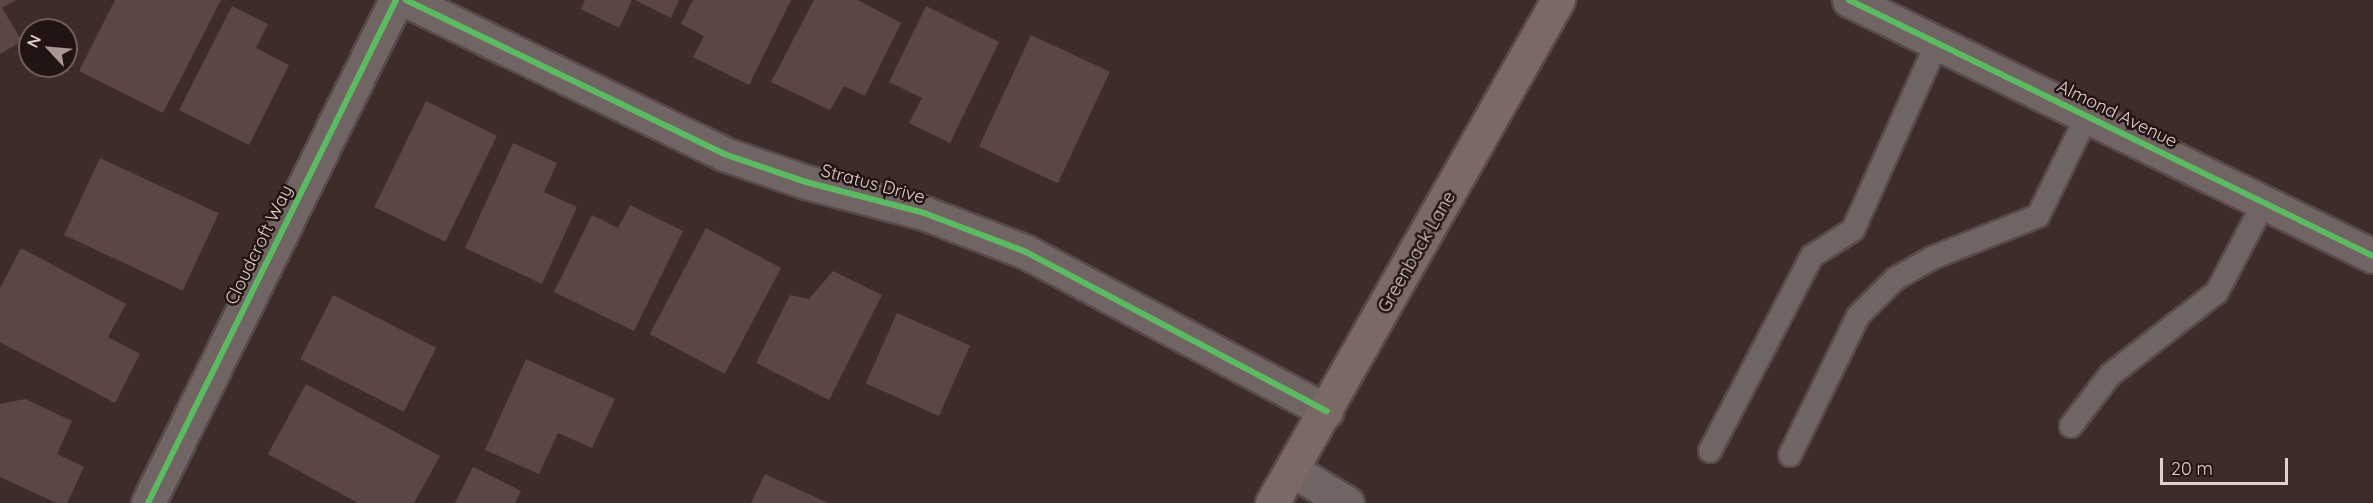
<!DOCTYPE html>
<style>
body{margin:0}
#map{position:relative;width:2373px;height:503px;overflow:hidden;background:#3c2d2a;font-family:Quicksand,sans-serif}
div>[style]{position:absolute}
[style*='--x']{left:calc(var(--x)*1px);top:calc(var(--y)*1px);width:calc(var(--w)*1px);rotate:calc(var(--a)*1deg)}
.building>*{inset:0;background:#5a4744;transform-origin:0 0}
.roads{filter:drop-shadow(2px 0 #584a48) drop-shadow(-2px 0 #584a48) drop-shadow(0 2px #584a48) drop-shadow(0 -2px #584a48)}
.lane>*{height:22px;margin:-11px;padding:0 11px;transform-origin:11px;border-radius:11px;background:#716563}
.street>*{height:33px;margin:-16.5px;padding:0 16.5px;transform-origin:16.5px;border-radius:16.5px;background:#716563}
.secondary>*{height:33px;margin:-16.5px;padding:0 16.5px;transform-origin:16.5px;border-radius:16.5px;background:#716563}
.primary>*{height:33px;margin:-16.5px;padding:0 16.5px;transform-origin:16.5px;border-radius:16.5px;background:#7b6966}
.cycleway>*{height:6px;margin:-3px;padding:0 3px;transform-origin:3px;border-radius:3px;background:#5cba63}
span{translate:-50% -50%;white-space:nowrap;text-align:center;line-height:1.15;-webkit-text-stroke:5px #211412;paint-order:stroke}
.street-label{font-size:18px;color:#e2d0cc}
.north{position:absolute;left:18px;top:18px;width:60px;height:60px;box-sizing:border-box;background:#211412;border:2px solid #6e5f5c;border-radius:50%;rotate:296deg;font-size:16px;font-weight:700;line-height:24px;text-align:center;color:#e2d0cc}
.north::after{content:'';display:block;margin:auto;width:21px;height:27px;background:#a89793;clip-path:polygon(50% 0,100% 100%,50% 72%,0 100%)}
.scale{position:absolute;left:2160px;top:458px;width:128px;height:27px;box-sizing:border-box;border:3px solid #e2d0cc;border-top:0;padding-left:8px;font-size:18px;line-height:21px;white-space:nowrap;color:#e2d0cc;-webkit-text-stroke:4px #211412;paint-order:stroke}
</style>
<div id="map">
<div class="building">
<i style="clip-path:polygon(0 0,16px 0,2px 8px,22px 41px,0 54px)"></i>
<i style="clip-path:polygon(115px 0,221px 0,163px 113px,79px 71px)"></i>
<i style="clip-path:polygon(585px 0,632px 0,619px 28px,581px 9px)"></i>
<i style="clip-path:polygon(635px 0,679px 0,671px 18px)"></i>
<i style="clip-path:polygon(693px 0,791px 0,749px 85px,693px 57px,704px 36px,681px 24px)"></i>
<i style="clip-path:polygon(814px 0,858px 0,901px 23px,865px 96px,844px 86px,830px 110px,771px 82px)"></i>
<i style="clip-path:polygon(232px 6px,268px 24px,256px 48px,289px 65px,249px 145px,179px 110px)"></i>
<i style="clip-path:polygon(926px 6px,999px 42px,950px 143px,909px 123px,922px 98px,889px 82px)"></i>
<i style="left:1031px;top:35px;width:87px;height:123px;rotate:25deg"></i>
<i style="left:426px;top:101px;width:79px;height:118px;rotate:26deg"></i>
<i style="clip-path:polygon(513px 143px,557px 163px,544px 192px,577px 207px,542px 284px,465px 248px)"></i>
<i style="left:100px;top:158px;width:131px;height:85px;rotate:25deg"></i>
<i style="clip-path:polygon(630px 205px,683px 231px,634px 331px,554px 292px,592px 215px,618px 228px)"></i>
<i style="left:706px;top:228px;width:85px;height:120px;rotate:28deg"></i>
<i style="clip-path:polygon(21px 248px,126px 304px,108px 337px,140px 354px,115px 403px,0 342px,0 288px)"></i>
<i style="clip-path:polygon(833px 271px,882px 295px,829px 400px,756px 363px,790px 295px,809px 299px)"></i>
<i style="left:333px;top:295px;width:116px;height:72px;rotate:27deg"></i>
<i style="left:897px;top:313px;width:80px;height:77px;rotate:24deg"></i>
<i style="clip-path:polygon(526px 359px,615px 399px,592px 448px,558px 433px,539px 474px,485px 450px)"></i>
<i style="clip-path:polygon(306px 384px,440px 456px,414px 503px,358px 503px,268px 454px)"></i>
<i style="clip-path:polygon(25px 399px,72px 421px,57px 454px,84px 467px,67px 503px,56px 503px,0 477px,0 404px)"></i>
<i style="clip-path:polygon(473px 467px,521px 491px,515px 503px,455px 503px)"></i>
<i style="clip-path:polygon(765px 474px,828px 503px,751px 503px)"></i>
</div>
<div class="roads">
<div class="lane">
<i style="--x:2071;--y:426;--w:64;--a:-52.6"></i>
<i style="--x:2110;--y:375;--w:135;--a:-37.8"></i>
<i style="--x:2217;--y:292;--w:101;--a:-62.2"></i>
<i style="--x:1710;--y:451;--w:220;--a:-62.4"></i>
<i style="--x:1812;--y:256;--w:49;--a:-32.4"></i>
<i style="--x:1853;--y:230;--w:205;--a:-65.8"></i>
<i style="--x:1790;--y:455;--w:155;--a:-63.9"></i>
<i style="--x:1858;--y:316;--w:52;--a:-45"></i>
<i style="--x:1895;--y:279;--w:43;--a:-29.6"></i>
<i style="--x:1932;--y:258;--w:114;--a:-21.6"></i>
<i style="--x:2038;--y:216;--w:111;--a:-63.9"></i>
</div>
<div class="street">
<i style="--x:406;--y:0;--w:353;--a:25.8"></i>
<i style="--x:724;--y:154;--w:87;--a:18.9"></i>
<i style="--x:806;--y:182;--w:122;--a:14.7"></i>
<i style="--x:924;--y:213;--w:109;--a:20.9"></i>
<i style="--x:1026;--y:252;--w:340;--a:27.9"></i>
<i style="--x:1292;--y:470;--w:64;--a:31"></i>
<i style="--x:148;--y:503;--w:561;--a:-63.75"></i>
</div>
<div class="secondary">
<i style="--x:1849;--y:0;--w:583;--a:26.04"></i>
</div>
<div class="primary">
<i style="--x:1272;--y:503;--w:579;--a:-60.38"></i>
</div>
</div>
<div class="cycleway">
<i style="--x:406;--y:0;--w:353;--a:25.8"></i>
<i style="--x:724;--y:154;--w:87;--a:18.9"></i>
<i style="--x:806;--y:182;--w:122;--a:14.7"></i>
<i style="--x:924;--y:213;--w:109;--a:20.9"></i>
<i style="--x:1026;--y:252;--w:340;--a:27.9"></i>
<i style="--x:1849;--y:0;--w:583;--a:26.04"></i>
<i style="--x:148;--y:503;--w:561;--a:-63.75"></i>
</div>
<div class="street-label">
<span style="left:2117px;top:114px;rotate:26deg">Almond Avenue</span>
<span style="left:873px;top:184px;rotate:15deg">Stratus Drive</span>
<span style="left:259px;top:245px;rotate:-64deg">Cloudcroft Way</span>
<span style="left:1417px;top:252px;rotate:-60deg">Greenback Lane</span>
</div>
<div class="north">N</div>
<div class="scale">20 m</div>
</div>
